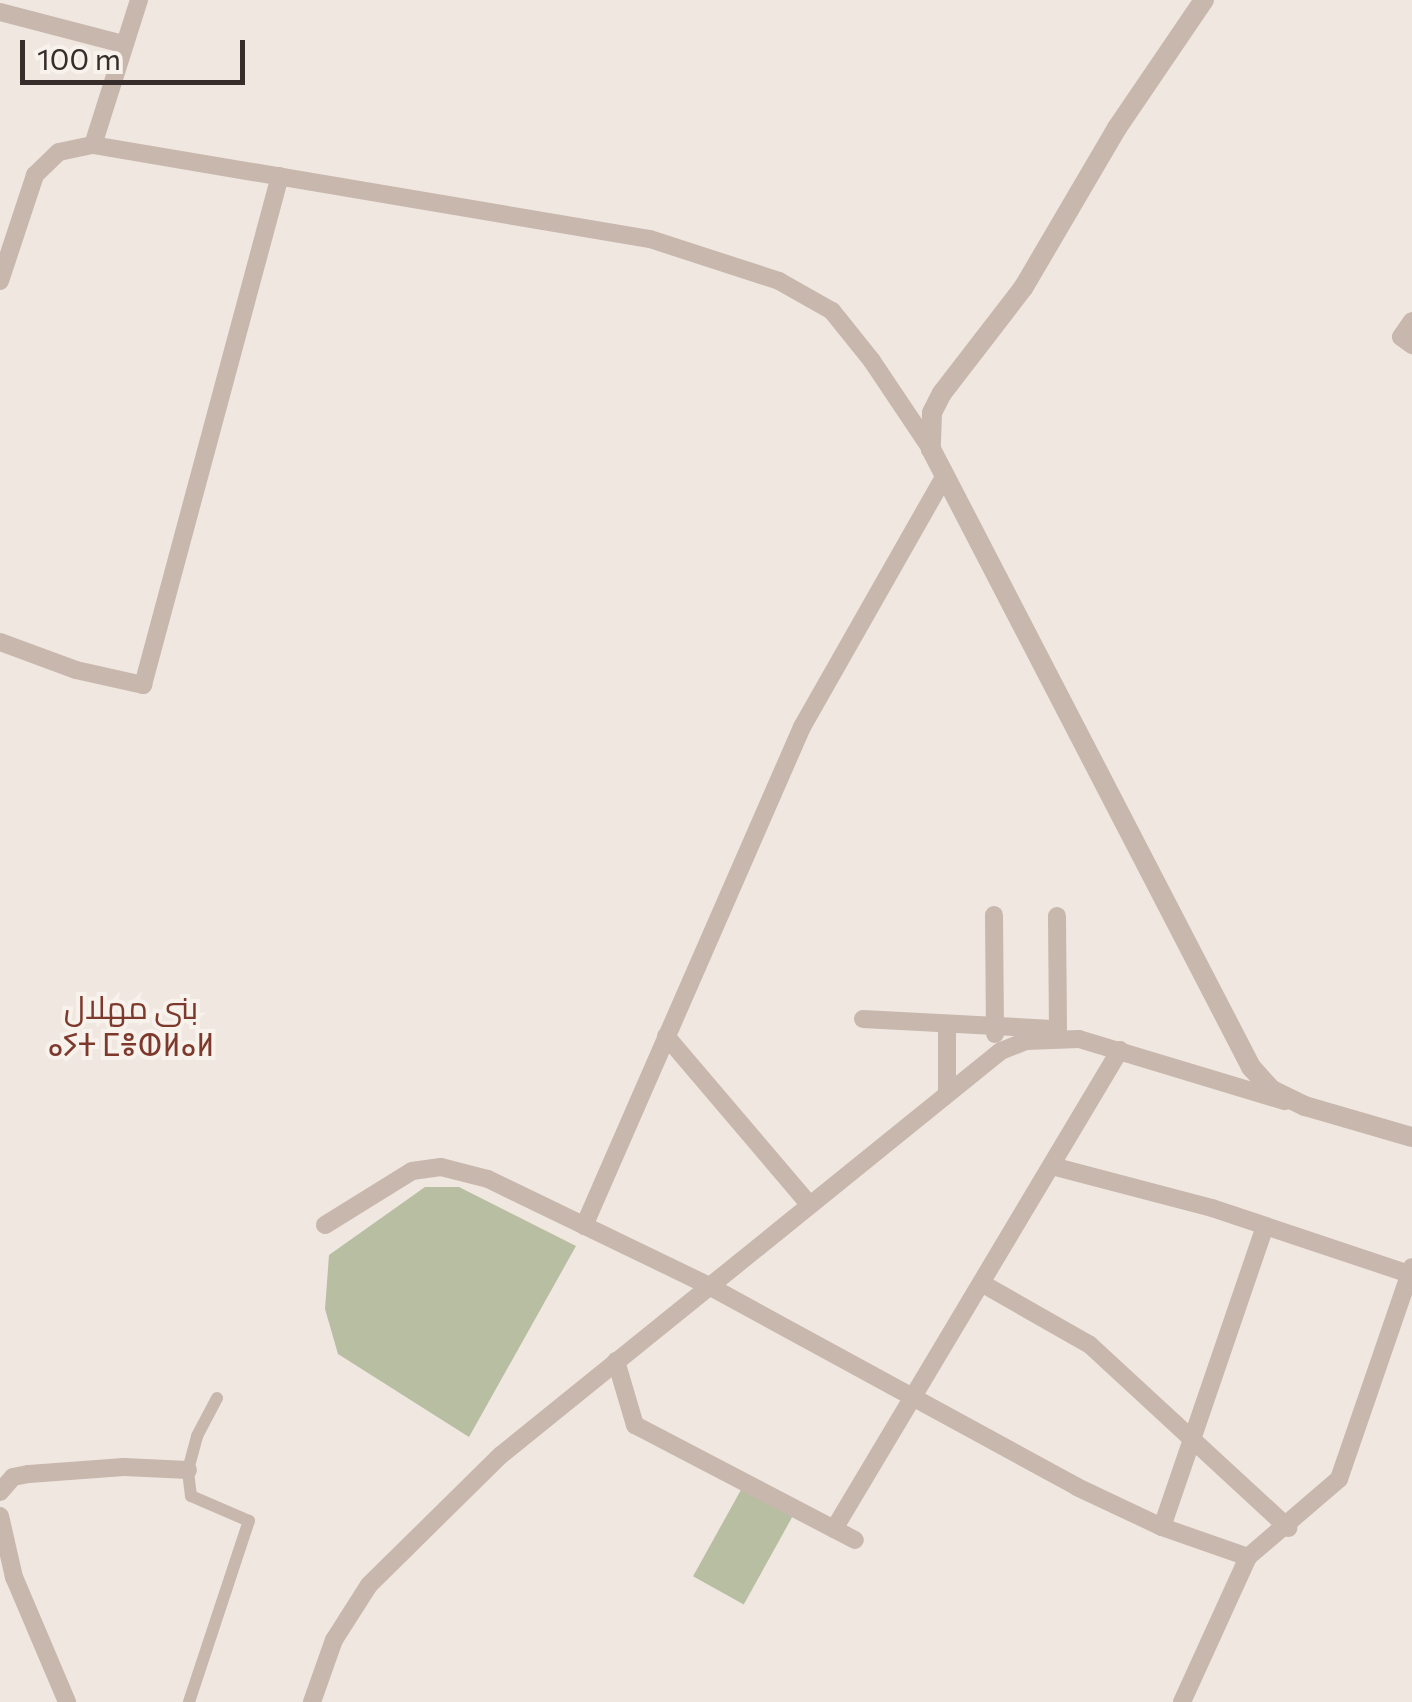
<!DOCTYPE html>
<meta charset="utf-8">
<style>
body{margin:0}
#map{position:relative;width:1412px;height:1702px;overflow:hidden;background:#f0e7e0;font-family:Commissioner,Cairo,"Noto Sans Tifinagh",sans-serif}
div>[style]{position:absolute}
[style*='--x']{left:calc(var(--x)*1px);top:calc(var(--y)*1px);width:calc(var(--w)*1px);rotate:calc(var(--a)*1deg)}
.green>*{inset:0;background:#b7bea1;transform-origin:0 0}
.pedestrian>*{height:12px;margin:-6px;padding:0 6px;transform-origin:6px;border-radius:6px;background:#c8b7ad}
.minor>*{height:18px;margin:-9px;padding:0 9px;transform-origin:9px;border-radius:9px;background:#c8b7ad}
.tertiary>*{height:20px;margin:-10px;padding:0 10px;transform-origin:10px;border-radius:10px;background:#c8b7ad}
span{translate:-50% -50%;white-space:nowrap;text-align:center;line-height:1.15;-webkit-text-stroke:8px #f8f2ec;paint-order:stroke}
.quarter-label{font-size:32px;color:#7d392c}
.scale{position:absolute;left:20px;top:40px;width:225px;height:45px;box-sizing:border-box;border:5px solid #372e2b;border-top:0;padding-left:12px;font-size:30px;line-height:35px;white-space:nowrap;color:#372e2b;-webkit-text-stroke:8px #f8f2ec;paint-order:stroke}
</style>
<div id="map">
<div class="green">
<i style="clip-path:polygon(425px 1187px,459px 1187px,576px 1246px,469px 1437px,338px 1354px,325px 1309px,329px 1255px)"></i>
<i style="left:742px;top:1488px;width:58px;height:101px;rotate:29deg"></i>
</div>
<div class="pedestrian">
<i style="--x:189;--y:1702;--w:191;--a:-71.7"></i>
<i style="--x:249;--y:1521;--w:63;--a:-156.7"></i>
<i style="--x:191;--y:1496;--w:26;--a:-97"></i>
<i style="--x:188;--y:1470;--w:35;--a:-75"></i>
<i style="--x:197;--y:1436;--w:43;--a:-62.2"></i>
</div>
<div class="minor">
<i style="--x:0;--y:12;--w:127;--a:14.6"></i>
<i style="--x:93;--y:145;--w:152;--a:-72.4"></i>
<i style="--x:0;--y:281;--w:112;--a:-71.7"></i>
<i style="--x:35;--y:175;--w:33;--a:-44"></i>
<i style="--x:59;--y:152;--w:35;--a:-12"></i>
<i style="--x:93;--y:145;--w:565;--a:9.58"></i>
<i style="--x:650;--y:239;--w:136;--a:18"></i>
<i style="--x:779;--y:281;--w:61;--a:29.5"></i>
<i style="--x:832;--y:311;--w:64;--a:51.3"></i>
<i style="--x:872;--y:361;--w:106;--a:56.2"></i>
<i style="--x:1412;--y:321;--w:19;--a:125"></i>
<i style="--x:1401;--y:337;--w:14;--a:36"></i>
<i style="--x:0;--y:642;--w:81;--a:20.2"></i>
<i style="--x:76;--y:670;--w:69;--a:12.6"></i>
<i style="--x:143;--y:685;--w:527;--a:-74.94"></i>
<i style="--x:994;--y:915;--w:119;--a:89.5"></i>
<i style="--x:1057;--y:916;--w:121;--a:89.5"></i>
<i style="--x:863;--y:1019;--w:189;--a:3"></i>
<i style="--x:947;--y:1024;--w:68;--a:90"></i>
<i style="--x:666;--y:1036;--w:221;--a:49.6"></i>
<i style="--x:1052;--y:1166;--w:165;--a:14.7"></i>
<i style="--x:1212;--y:1208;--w:211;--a:18.5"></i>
<i style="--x:325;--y:1225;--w:102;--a:-31.8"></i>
<i style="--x:412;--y:1171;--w:29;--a:-8"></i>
<i style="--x:441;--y:1167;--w:49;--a:14.3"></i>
<i style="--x:488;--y:1179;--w:246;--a:25.8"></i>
<i style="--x:709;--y:1286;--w:419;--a:28.6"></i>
<i style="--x:1077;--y:1487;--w:94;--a:25.2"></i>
<i style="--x:1162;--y:1527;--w:91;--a:19.2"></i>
<i style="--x:584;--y:1226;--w:545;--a:-66.4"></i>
<i style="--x:802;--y:727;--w:290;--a:-60.4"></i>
<i style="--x:983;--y:1284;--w:123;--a:29.7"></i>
<i style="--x:1090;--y:1345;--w:270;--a:42.7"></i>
<i style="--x:616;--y:1361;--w:67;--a:73.5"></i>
<i style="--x:635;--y:1425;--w:248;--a:27.6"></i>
<i style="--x:0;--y:1492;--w:20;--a:-49"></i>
<i style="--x:13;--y:1477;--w:16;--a:-11"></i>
<i style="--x:29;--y:1474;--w:95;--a:-4.2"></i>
<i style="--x:124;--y:1467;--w:64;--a:2.7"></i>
<i style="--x:0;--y:1516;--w:63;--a:77.1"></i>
<i style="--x:14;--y:1577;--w:136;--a:67"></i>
<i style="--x:1162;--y:1527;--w:318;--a:-71.1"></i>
<i style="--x:834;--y:1529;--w:558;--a:-59.16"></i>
<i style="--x:312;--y:1702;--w:66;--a:-70.5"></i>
<i style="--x:334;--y:1640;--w:65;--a:-57.5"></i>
<i style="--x:369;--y:1585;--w:185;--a:-44.6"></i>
<i style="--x:501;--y:1455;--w:643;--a:-38.94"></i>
<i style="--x:1001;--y:1051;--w:27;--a:-22"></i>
<i style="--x:1026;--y:1041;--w:53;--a:-2.2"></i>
<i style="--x:1079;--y:1039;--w:215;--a:16.8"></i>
<i style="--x:1182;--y:1702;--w:159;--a:-65.5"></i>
<i style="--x:1248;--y:1557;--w:120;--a:-40.6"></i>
<i style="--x:1339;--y:1479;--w:224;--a:-71"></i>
</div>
<div class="tertiary">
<i style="--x:1204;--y:0;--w:155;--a:124.2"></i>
<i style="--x:1117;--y:128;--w:186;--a:120.4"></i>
<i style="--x:1023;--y:288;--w:133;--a:127.6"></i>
<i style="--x:942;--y:393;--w:22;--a:117"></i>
<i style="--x:932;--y:413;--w:36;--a:92"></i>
<i style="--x:931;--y:449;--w:696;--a:62.62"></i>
<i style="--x:1251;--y:1067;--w:31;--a:48"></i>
<i style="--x:1272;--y:1090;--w:37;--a:26"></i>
<i style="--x:1305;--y:1106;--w:111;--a:16.2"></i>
</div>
<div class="quarter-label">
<span style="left:131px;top:1025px">بني مهلال<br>ⴰⵢⵜ ⵎⴻⵀⵍⴰⵍ</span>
</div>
<div class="scale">100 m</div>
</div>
